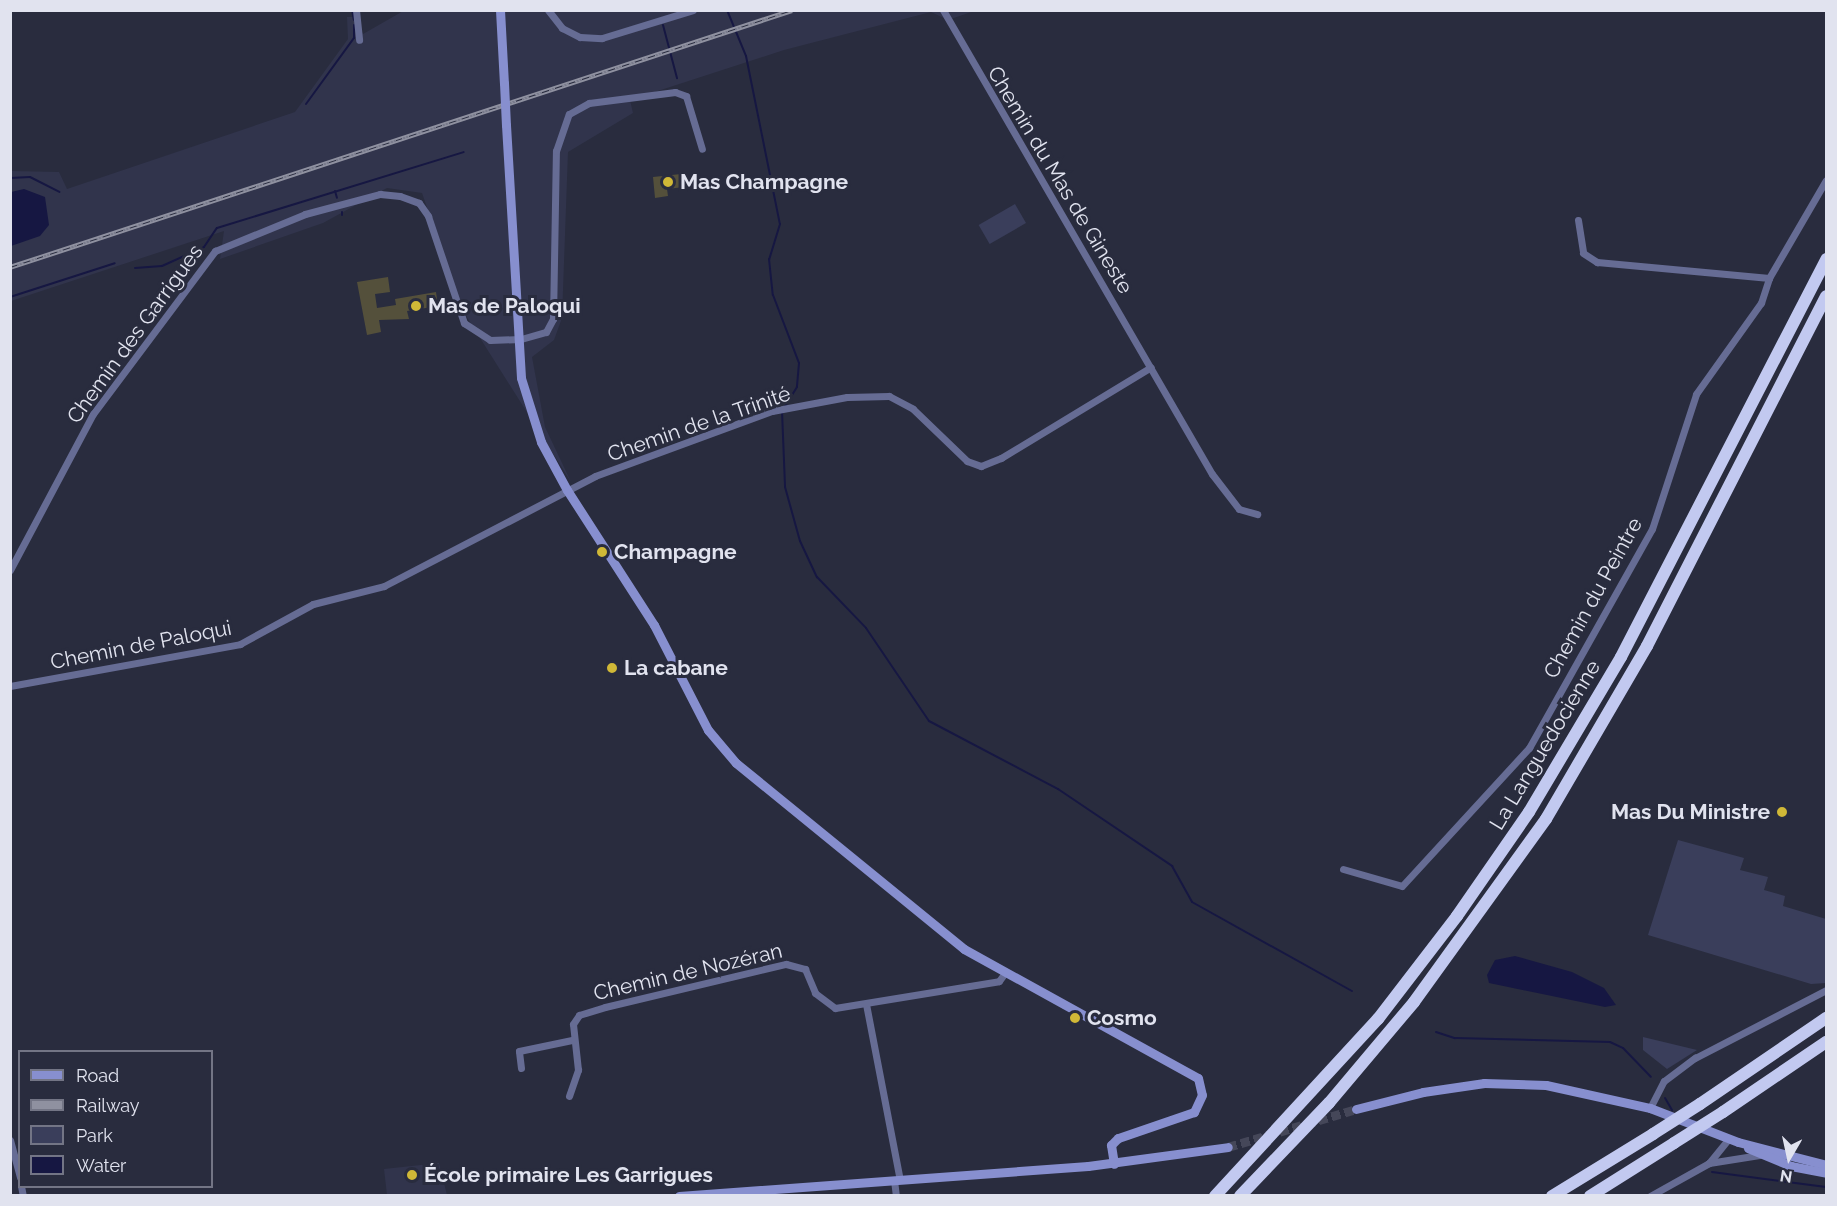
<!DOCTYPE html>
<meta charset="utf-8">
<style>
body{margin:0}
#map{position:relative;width:1837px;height:1206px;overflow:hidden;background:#292c3e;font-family:Raleway,sans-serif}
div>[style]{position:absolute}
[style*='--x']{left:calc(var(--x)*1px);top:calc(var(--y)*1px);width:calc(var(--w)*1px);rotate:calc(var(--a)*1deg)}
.built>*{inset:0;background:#31344c}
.green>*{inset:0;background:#3a3e5b;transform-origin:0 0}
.water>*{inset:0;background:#161742}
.stream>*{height:2px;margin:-1px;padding:0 1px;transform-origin:1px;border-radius:1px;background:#161742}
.building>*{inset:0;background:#54503b}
.secondary-tunnel>*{height:9px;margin-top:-4.5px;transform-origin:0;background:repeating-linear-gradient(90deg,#454759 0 9px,transparent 0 13.5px)}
.street>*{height:7px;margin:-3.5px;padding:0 3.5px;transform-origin:3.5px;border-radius:3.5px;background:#666c94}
.secondary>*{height:9px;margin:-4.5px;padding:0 4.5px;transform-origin:4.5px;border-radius:4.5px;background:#878fcf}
.highway>*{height:12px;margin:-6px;padding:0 6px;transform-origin:6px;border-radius:6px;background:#c2c9f0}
.rail>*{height:4.5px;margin-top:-2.25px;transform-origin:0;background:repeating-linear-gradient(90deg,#292c3e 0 7px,#8f91a0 0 14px);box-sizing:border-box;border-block:2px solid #8f91a0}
.secondary-bridge>*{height:9px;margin:-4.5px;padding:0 4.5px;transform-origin:4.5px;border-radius:4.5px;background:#878fcf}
.highway-bridge>*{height:12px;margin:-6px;padding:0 6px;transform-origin:6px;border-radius:6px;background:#c2c9f0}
.dots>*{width:16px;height:16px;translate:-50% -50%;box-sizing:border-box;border:3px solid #292c3e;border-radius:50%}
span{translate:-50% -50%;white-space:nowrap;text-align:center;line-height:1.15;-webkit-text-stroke:6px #292c3e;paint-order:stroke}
.street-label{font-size:21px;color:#e1e3ef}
.poi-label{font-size:21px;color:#e1e3ef;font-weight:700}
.left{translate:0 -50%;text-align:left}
.right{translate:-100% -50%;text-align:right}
.frame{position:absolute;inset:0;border:12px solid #e1e3ef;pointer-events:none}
.legend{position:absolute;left:18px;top:1050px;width:195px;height:138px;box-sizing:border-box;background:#292c3e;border:2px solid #737585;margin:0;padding:8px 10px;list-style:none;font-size:18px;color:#e1e3ef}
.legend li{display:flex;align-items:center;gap:12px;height:30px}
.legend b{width:30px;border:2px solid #737585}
.north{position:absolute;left:1759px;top:1128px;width:60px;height:60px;-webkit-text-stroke:4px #292c3e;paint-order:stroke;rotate:189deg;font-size:16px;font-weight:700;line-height:24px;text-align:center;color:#e1e3ef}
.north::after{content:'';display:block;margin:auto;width:21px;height:27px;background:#e1e3ef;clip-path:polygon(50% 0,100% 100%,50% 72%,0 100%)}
</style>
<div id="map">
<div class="built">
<i style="clip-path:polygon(405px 10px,974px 11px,948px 20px,931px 12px,784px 50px,630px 100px,633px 113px,568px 152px,562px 318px,554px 340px,532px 357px,545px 427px,571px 482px,463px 311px,422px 193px,387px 188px,323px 223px,220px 259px,224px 231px,11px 301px,11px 171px,59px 172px,67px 189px,295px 112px,348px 39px,347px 17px,353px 17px,363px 34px)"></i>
<i style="clip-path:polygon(439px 1163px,447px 1195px,387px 1195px,384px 1169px)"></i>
</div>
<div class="green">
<i style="left:1015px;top:204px;width:22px;height:42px;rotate:60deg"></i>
<i style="clip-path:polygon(1678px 840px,1744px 858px,1740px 870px,1768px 877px,1764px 890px,1785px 896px,1783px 906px,1826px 919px,1826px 983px,1811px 984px,1648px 935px)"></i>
<i style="clip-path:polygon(1643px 1037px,1697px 1050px,1667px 1069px,1643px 1050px)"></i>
</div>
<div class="water">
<i style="clip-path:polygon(24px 189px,45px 197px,49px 225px,40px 236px,11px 246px,11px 192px)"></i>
<i style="clip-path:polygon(1515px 956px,1572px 972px,1604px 988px,1616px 1005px,1605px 1007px,1489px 983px,1487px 975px,1495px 960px)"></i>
</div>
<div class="stream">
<i style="--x:352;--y:10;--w:10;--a:79"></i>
<i style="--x:727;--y:10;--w:50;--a:67.6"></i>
<i style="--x:746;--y:56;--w:171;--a:78.6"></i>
<i style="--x:780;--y:224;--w:37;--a:107"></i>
<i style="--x:769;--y:259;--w:36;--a:84"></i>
<i style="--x:773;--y:295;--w:73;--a:69.1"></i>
<i style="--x:799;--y:363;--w:24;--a:95"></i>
<i style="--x:797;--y:387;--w:22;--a:122"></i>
<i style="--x:663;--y:25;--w:55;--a:75.2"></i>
<i style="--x:306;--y:104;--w:82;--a:-54"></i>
<i style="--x:354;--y:38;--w:13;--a:-90"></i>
<i style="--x:10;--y:178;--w:20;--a:-3"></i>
<i style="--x:30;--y:177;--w:33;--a:27"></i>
<i style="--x:335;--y:191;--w:7;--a:74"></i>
<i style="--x:342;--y:212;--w:3;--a:90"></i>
<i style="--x:135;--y:268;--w:27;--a:-4"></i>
<i style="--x:162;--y:266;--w:46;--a:-24.3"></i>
<i style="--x:204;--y:247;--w:23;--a:-56"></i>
<i style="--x:217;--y:228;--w:258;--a:-17.1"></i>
<i style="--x:10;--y:297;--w:110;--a:-17.9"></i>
<i style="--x:782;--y:411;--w:76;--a:87.7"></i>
<i style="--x:785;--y:487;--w:56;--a:74.5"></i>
<i style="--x:800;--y:541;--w:40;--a:65"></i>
<i style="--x:817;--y:577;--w:71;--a:46.1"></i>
<i style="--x:866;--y:628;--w:112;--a:55.9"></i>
<i style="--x:929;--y:721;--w:146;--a:27.8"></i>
<i style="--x:1058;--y:789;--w:138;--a:34"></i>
<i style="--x:1172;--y:866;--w:41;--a:60.9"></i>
<i style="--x:1192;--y:902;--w:183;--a:29.1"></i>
<i style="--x:1436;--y:1032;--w:20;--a:18"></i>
<i style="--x:1455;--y:1038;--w:155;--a:1.5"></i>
<i style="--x:1610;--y:1042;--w:14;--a:25"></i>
<i style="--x:1623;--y:1048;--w:40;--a:46"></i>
<i style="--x:1665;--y:1098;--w:14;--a:60"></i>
<i style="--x:1712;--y:1172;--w:115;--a:7.5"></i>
</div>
<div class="building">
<i style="clip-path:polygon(681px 174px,684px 187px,667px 189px,668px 196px,655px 198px,653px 177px)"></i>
<i style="clip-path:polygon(388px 277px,390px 292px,375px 294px,377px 308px,396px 305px,395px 299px,436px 292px,438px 306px,407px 311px,409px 319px,379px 320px,381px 332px,367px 335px,357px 282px)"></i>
</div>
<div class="secondary-tunnel">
<i style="--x:1228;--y:1147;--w:134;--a:-16.5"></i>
</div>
<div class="street">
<i style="--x:356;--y:10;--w:30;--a:84"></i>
<i style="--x:548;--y:10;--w:23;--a:52"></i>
<i style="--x:562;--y:28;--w:20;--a:27"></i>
<i style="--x:580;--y:37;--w:22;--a:3"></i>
<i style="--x:602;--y:38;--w:95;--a:-17.1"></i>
<i style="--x:943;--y:10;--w:536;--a:59.9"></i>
<i style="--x:1212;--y:474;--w:44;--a:52.4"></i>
<i style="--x:1239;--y:509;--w:19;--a:16"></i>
<i style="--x:1578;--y:220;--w:33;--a:81"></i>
<i style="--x:1583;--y:253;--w:17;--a:33"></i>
<i style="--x:1597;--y:262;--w:173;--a:5.3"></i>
<i style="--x:10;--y:570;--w:177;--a:-62"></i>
<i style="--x:93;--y:414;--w:204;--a:-53.2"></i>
<i style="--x:215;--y:251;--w:97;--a:-22.3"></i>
<i style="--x:305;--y:214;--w:78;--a:-14.9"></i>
<i style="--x:380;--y:194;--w:20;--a:6"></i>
<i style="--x:400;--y:196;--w:20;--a:20"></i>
<i style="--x:419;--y:203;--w:16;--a:55"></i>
<i style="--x:428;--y:216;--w:113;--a:71.4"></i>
<i style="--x:464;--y:323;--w:31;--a:33"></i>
<i style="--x:490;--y:340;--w:31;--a:-2"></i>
<i style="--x:521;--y:339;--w:26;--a:-16"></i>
<i style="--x:546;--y:332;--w:15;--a:-62"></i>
<i style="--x:553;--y:319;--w:168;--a:-89"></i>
<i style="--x:556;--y:151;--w:39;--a:-71"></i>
<i style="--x:569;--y:114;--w:23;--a:-29"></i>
<i style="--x:589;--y:103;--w:87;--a:-7.3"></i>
<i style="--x:675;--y:92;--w:12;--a:20"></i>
<i style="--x:686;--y:96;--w:55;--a:73.2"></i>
<i style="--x:10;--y:686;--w:234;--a:-10.3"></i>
<i style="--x:240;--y:644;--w:83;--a:-28.7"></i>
<i style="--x:313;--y:604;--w:73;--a:-14.2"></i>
<i style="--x:384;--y:586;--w:238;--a:-27.5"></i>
<i style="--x:595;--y:476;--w:189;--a:-20.2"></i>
<i style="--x:772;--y:411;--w:76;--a:-10.6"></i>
<i style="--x:847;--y:397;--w:42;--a:-1.4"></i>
<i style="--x:889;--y:396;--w:27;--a:28"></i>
<i style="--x:913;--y:409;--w:75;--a:43.9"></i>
<i style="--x:967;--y:461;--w:15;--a:20"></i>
<i style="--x:981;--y:466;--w:22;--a:-22"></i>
<i style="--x:1001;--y:458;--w:175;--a:-31.2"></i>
<i style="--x:1343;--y:869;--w:61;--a:16.1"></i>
<i style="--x:1402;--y:886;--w:188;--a:-47.4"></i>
<i style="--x:1529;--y:748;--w:251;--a:-60.7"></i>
<i style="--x:1652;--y:529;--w:142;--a:-71.9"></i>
<i style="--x:1696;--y:394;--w:112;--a:-54.5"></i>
<i style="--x:1761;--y:303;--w:26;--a:-72"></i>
<i style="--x:1769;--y:278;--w:113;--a:-59.8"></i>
<i style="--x:866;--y:1004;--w:179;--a:79.1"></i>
<i style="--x:521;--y:1068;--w:17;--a:-97"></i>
<i style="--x:519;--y:1051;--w:54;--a:-11.7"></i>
<i style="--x:569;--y:1096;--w:28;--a:-71"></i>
<i style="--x:578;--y:1070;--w:46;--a:-96.2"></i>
<i style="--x:573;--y:1024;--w:11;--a:-56"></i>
<i style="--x:579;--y:1015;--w:27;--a:-17"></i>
<i style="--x:605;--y:1007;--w:186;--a:-13.4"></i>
<i style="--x:786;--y:964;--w:20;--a:15"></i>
<i style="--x:805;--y:969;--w:26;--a:67"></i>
<i style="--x:815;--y:993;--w:25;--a:37"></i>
<i style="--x:835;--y:1008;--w:166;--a:-9.3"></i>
<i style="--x:999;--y:981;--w:9;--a:-54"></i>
<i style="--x:1650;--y:1108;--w:30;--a:-63"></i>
<i style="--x:1664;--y:1081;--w:39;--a:-37"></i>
<i style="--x:1695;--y:1058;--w:148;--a:-27.4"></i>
<i style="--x:10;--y:1140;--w:39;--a:75"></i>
<i style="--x:1709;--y:1163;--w:32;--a:-51"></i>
<i style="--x:894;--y:1180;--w:16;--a:83"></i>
<i style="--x:21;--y:1186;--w:10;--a:79"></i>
<i style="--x:1650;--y:1196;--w:68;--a:-29.2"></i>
<i style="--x:1709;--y:1163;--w:51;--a:-9.1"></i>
</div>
<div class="secondary">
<i style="--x:500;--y:10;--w:73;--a:86.9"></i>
<i style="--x:506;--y:125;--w:253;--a:86.6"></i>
<i style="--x:521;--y:378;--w:67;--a:72.6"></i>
<i style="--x:541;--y:442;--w:55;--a:61.6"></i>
<i style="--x:567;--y:490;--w:161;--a:57.2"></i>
<i style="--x:654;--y:625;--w:118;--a:62.8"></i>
<i style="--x:708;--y:730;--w:43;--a:49.7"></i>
<i style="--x:736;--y:763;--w:294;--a:39.2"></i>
<i style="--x:964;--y:949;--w:267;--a:28.9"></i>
<i style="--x:1198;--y:1078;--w:17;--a:77"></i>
<i style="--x:1202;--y:1095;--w:19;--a:115"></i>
<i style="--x:1194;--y:1112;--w:80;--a:161.1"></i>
<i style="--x:1118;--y:1138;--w:10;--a:135"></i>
<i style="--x:1111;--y:1145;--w:19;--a:81"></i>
<i style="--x:1356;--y:1109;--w:69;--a:-14.2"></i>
<i style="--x:1423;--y:1092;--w:62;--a:-8.4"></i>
<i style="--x:1484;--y:1083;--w:62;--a:1.8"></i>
<i style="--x:1546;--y:1085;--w:107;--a:12.5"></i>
<i style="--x:1650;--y:1108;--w:94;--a:21.1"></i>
<i style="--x:1738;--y:1142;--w:91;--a:14.6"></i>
<i style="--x:1748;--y:1148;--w:47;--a:22.7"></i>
<i style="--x:1791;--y:1166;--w:36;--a:11"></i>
<i style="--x:679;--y:1196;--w:410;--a:-4.2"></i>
<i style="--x:1088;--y:1166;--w:141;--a:-7.7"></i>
</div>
<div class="highway">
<i style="--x:1700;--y:1104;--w:153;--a:-34.3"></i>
<i style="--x:1723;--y:1112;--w:125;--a:-34.2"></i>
<i style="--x:1215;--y:1196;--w:241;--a:-47.4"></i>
<i style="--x:1378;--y:1019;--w:130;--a:-52.5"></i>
<i style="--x:1457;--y:916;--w:126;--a:-55.3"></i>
<i style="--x:1529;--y:812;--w:180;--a:-59.3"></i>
<i style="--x:1621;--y:657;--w:448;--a:-62.7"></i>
<i style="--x:1240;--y:1196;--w:129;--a:-46.3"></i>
<i style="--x:1329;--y:1103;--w:132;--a:-49.9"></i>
<i style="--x:1414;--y:1002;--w:226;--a:-54.2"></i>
<i style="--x:1546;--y:819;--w:200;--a:-59.7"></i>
<i style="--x:1647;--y:646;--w:393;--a:-62.9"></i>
<i style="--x:1552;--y:1196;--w:119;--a:-31.5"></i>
<i style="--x:1590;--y:1196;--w:99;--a:-32.2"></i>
</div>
<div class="rail">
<i style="--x:10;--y:267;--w:823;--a:-18.19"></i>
</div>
<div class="secondary-bridge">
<i style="--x:504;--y:83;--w:42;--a:87.3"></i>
</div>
<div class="highway-bridge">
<i style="--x:1653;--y:1134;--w:56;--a:-32.6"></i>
<i style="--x:1674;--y:1143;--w:58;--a:-32.3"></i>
</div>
<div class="dots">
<i style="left:668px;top:182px;background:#d0b837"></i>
<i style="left:416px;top:306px;background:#d0b837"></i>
<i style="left:602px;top:552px;background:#d0b837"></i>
<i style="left:612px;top:668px;background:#d0b837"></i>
<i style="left:1782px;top:812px;background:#d0b837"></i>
<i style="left:1075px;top:1018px;background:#d0b837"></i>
<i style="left:412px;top:1175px;background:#d0b837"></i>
</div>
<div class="street-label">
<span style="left:1060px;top:180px;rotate:59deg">Chemin du Mas de Gineste</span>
<span style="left:135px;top:334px;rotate:-54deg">Chemin des Garrigues</span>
<span style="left:699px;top:424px;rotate:-19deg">Chemin de la Trinité</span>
<span style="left:1593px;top:598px;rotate:-61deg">Chemin du Peintre</span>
<span style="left:141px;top:645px;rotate:-11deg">Chemin de Paloqui</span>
<span style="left:1545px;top:745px;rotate:-59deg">La Languedocienne</span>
<span style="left:688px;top:972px;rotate:-13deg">Chemin de Nozéran</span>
</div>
<div class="poi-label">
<span class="left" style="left:680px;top:182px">Mas Champagne</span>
<span class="left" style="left:428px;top:306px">Mas de Paloqui</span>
<span class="left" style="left:614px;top:552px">Champagne</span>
<span class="left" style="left:624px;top:668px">La cabane</span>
<span class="right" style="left:1770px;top:812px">Mas Du Ministre</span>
<span class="left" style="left:1087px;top:1018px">Cosmo</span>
<span class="left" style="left:424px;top:1175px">École primaire Les Garrigues</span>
</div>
<div class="frame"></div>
<ul class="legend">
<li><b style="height:8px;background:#878fcf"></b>Road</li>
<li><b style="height:8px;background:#8f91a0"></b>Railway</li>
<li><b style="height:16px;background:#3a3e5b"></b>Park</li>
<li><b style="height:16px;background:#161742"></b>Water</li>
</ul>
<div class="north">N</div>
</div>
